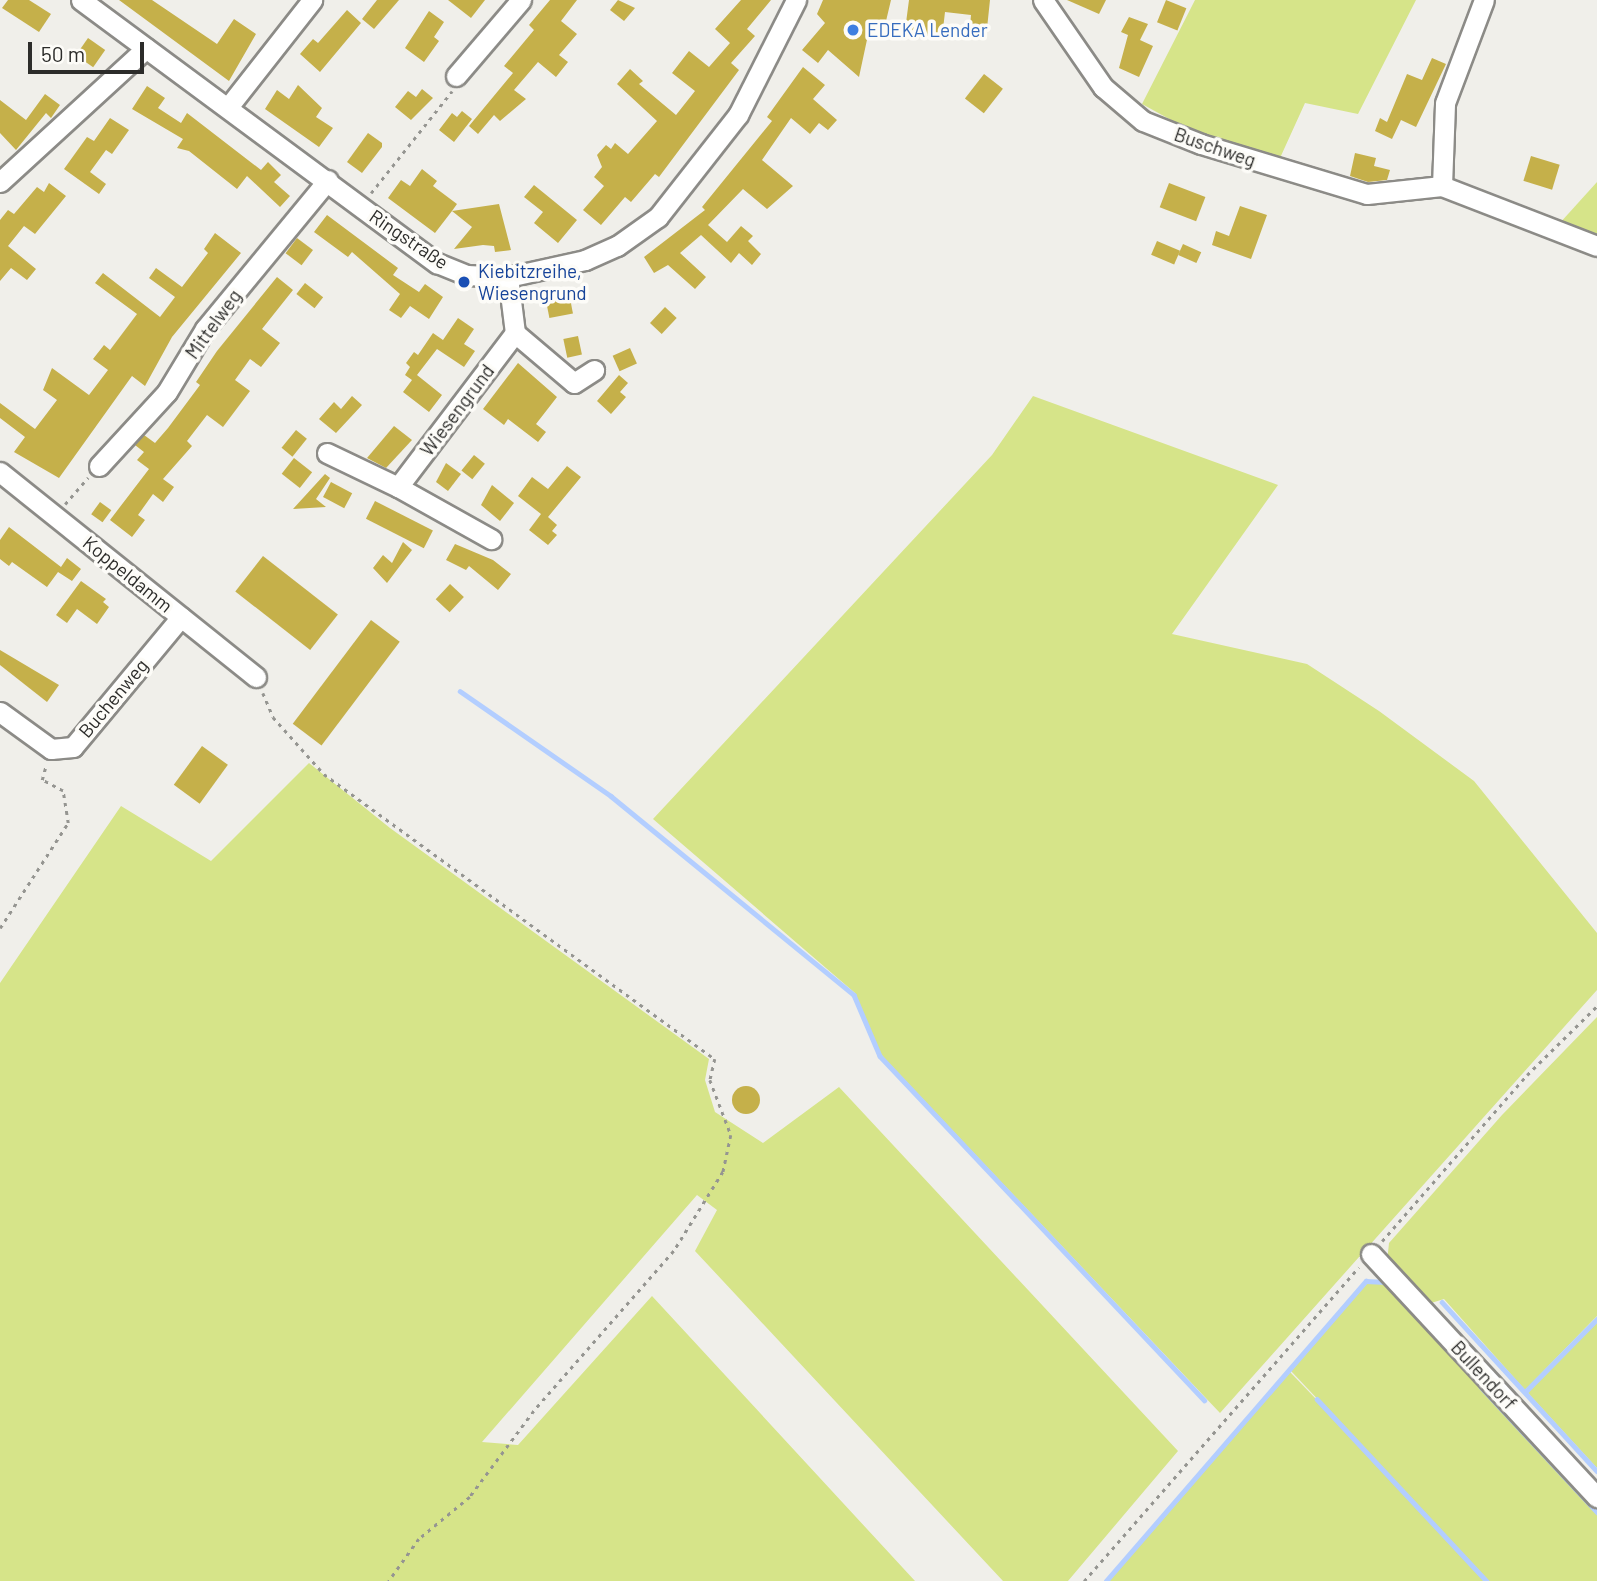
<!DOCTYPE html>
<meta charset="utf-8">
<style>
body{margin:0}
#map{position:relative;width:1597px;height:1581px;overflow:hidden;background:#f0efea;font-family:Barlow,sans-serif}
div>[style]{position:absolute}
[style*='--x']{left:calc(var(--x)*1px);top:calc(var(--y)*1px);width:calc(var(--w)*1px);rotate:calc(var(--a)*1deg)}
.green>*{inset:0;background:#d6e489}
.stream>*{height:4.5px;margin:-2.25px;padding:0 2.25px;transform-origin:2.25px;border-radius:2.25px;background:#b3ceff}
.building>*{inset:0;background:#c5b04a;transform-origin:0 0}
.round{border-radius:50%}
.path>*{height:2.5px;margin-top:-1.25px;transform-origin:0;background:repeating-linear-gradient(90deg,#959591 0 3.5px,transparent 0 8.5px)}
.roads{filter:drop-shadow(2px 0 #8c8b87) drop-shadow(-2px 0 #8c8b87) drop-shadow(0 2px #8c8b87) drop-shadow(0 -2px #8c8b87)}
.street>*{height:19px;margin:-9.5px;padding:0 9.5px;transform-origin:9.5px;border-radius:9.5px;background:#fff}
.dots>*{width:19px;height:19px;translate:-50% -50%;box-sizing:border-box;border:4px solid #fdfcf8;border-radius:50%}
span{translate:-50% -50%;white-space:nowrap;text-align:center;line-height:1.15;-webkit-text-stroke:7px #fdfcf8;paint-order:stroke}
.shop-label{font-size:19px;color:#366cbe}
.left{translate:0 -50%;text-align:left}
.street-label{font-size:19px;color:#2c2c2a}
.transit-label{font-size:19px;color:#164399}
.scale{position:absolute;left:28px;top:42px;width:116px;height:32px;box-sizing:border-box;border:4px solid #2c2c2a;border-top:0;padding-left:9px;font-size:21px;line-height:24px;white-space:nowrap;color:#2c2c2a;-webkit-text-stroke:5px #fdfcf8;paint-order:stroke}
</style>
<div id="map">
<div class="green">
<i style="clip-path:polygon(1195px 0,1416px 0,1358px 114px,1305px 103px,1280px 158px,1202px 137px,1142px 104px)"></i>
<i style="clip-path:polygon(1597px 182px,1597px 237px,1559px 224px)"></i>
<i style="clip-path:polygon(1033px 396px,1278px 485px,1172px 634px,1307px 664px,1379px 711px,1474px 781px,1597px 933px,1597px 990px,1220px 1413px,881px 1055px,855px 993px,653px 819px,992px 455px)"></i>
<i style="clip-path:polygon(309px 763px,390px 828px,709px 1059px,705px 1080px,715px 1112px,763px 1143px,839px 1087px,1178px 1451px,1068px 1581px,1003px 1581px,695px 1251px,717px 1210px,697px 1195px,482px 1442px,518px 1445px,652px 1296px,915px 1581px,0 1581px,0 983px,121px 806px,211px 861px)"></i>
<i style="clip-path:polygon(1597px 1017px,1597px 1316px,1525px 1390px,1444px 1299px,1428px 1304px,1387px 1262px,1389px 1243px,1502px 1115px)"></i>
<i style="clip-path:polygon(1383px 1282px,1597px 1515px,1597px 1581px,1489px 1581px,1291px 1371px,1366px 1283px)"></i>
<i style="clip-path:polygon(1597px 1320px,1597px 1468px,1527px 1392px)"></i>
<i style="clip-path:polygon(1290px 1372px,1316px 1399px,1486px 1581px,1108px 1581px)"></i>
</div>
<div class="stream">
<i style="--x:460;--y:691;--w:184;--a:34.8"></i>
<i style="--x:611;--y:796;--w:314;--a:39.3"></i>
<i style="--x:854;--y:995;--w:66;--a:66.9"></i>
<i style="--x:880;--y:1056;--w:473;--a:46.7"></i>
<i style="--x:1442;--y:1302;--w:229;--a:47.5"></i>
<i style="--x:1481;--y:1387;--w:171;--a:47.1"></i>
<i style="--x:1525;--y:1392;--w:103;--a:-45.4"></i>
<i style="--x:1317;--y:1399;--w:249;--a:47"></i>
<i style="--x:1106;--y:1581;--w:397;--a:-49.1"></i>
<i style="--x:1366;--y:1281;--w:19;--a:3"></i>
</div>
<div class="building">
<i style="clip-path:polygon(8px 0,29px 0,51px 14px,39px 32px,2px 8px)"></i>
<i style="clip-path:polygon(119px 0,152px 0,217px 44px,234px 19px,256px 34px,229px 81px)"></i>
<i style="clip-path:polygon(377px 0,399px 0,374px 29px,362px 19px)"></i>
<i style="clip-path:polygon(448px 0,485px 0,471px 18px)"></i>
<i style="clip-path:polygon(550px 0,577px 0,561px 21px,577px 34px,559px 55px,568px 62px,556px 77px,538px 62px,514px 90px,526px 99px,500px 121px,494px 115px,478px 134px,469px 126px,513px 73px,504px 66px,534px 30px,529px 25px)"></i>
<i style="clip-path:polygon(618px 0,635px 8px,624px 21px,610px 10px)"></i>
<i style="clip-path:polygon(741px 0,771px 0,747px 29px,755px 36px,731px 63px,739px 70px,659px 177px,655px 174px,631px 202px,625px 197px,601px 225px,583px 210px,604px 186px,594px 177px,602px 167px,597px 155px,606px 145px,611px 149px,615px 143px,628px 154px,657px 121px,617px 84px,630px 69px,643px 81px,639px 84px,676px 115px,695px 91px,672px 73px,689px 51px,709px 67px,730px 43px,715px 29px)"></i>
<i style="clip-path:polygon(823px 0,891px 0,882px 38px,868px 35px,859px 77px,828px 50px,818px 63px,802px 50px,825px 23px,817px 14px)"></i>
<i style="clip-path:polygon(909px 0,990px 0,986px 38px,969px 36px,971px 15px,945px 12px,942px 38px,904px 38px)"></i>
<i style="clip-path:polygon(1067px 0,1106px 0,1099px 14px)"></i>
<i style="left:1166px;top:0;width:22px;height:24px;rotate:22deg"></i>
<i style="clip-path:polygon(347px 10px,361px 23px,320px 72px,300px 54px,313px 39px,318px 43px)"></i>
<i style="clip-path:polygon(429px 11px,444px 22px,434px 37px,439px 41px,424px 62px,405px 48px)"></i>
<i style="clip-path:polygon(1129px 17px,1148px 24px,1140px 40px,1153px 46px,1139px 77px,1119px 68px,1128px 35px,1121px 32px)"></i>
<i style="left:88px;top:38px;width:21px;height:21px;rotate:35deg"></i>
<i style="clip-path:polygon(1432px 58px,1446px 64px,1416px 127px,1401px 120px,1392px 139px,1375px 131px,1380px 118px,1387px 122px,1407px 74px,1422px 80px)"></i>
<i style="clip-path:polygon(803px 67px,825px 85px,813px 99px,837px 120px,828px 130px,819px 123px,810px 134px,791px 118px,762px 160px,793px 186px,767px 209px,743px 189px,708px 225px,727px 242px,741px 226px,753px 236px,748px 241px,761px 254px,752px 265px,739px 253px,731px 263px,701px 235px,680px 253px,706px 277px,695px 289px,668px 265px,654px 273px,644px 257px,705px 210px,702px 207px,772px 121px,767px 117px)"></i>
<i style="left:984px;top:74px;width:24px;height:31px;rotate:38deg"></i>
<i style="clip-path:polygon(298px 85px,322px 108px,316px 117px,333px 128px,319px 147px,265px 109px,277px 90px,289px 99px)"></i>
<i style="clip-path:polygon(147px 86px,165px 98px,158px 108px,181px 123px,187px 113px,261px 170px,268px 162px,281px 175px,274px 182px,290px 196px,280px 207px,247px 176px,237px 189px,189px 151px,177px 148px,183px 139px,132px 109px)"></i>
<i style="clip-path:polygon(422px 89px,433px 98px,411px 120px,395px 107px,408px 91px,416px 97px)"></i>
<i style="clip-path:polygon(45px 94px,60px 105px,51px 118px,46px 113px,16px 150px,0 133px,0 100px,26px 120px)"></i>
<i style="clip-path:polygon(462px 111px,472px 119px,454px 142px,439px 130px,452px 113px,457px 117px)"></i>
<i style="clip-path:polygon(110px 118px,129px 130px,112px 154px,106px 150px,90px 172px,106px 184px,99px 194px,64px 169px,87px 137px,94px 141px)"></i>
<i style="clip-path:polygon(368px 133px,382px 143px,382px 147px,362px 173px,347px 162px)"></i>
<i style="clip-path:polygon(1355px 153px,1376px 158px,1374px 166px,1390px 170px,1387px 180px,1368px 182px,1350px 176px)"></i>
<i style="left:1531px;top:156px;width:30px;height:26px;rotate:17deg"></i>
<i style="clip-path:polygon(422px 169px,437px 181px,433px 186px,457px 204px,452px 211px,499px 204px,511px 250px,495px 252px,494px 246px,483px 245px,454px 249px,472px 227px,452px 211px,435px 233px,388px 198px,401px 180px,410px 186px)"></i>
<i style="clip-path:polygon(49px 183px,66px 196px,35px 234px,24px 226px,8px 246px,36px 269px,27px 280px,11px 268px,0 281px,0 220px,8px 210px,14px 214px,37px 187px,44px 192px)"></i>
<i style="left:1169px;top:183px;width:39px;height:26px;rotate:21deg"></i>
<i style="clip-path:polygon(534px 185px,577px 220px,558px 243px,534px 223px,543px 212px,524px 197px)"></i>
<i style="clip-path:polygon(1240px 206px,1267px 215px,1251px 259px,1212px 245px,1216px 231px,1229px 236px)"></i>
<i style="clip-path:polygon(327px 215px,398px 268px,393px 275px,419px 292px,425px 284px,443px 297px,429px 319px,410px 306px,401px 318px,389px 310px,400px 294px,352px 252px,348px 257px,314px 232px)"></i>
<i style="clip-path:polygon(215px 233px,241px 253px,172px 337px,145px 386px,132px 376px,59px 478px,14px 452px,25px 437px,0 418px,0 403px,35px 429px,57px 400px,43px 390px,52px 368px,89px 395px,108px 370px,93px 359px,104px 345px,110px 350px,137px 314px,95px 283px,103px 273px,160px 317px,175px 297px,149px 278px,156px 268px,182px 287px,208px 253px,204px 249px)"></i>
<i style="left:297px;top:238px;width:20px;height:19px;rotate:37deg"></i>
<i style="left:1157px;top:241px;width:25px;height:15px;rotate:23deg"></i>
<i style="left:1183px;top:244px;width:20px;height:12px;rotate:24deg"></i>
<i style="clip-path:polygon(277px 277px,293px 290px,262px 329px,280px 343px,261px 367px,250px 359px,235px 380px,250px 391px,223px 427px,207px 415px,187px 441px,192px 446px,163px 479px,174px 487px,163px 502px,153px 494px,138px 515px,145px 520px,132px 537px,110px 520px,149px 469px,137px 460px,144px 452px,135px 445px,144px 435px,155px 443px,168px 428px,200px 385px,196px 382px,217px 351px)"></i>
<i style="left:305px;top:283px;width:23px;height:14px;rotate:38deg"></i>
<i style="left:568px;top:288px;width:26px;height:24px;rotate:79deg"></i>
<i style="left:665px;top:307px;width:16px;height:22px;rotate:43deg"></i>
<i style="clip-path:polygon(458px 318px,474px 329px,464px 344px,475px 351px,464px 367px,437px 349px,417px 375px,442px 395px,429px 412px,403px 392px,412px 380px,405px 375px,410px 367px,406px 363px,414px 352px,418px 355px,433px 333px,443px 340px)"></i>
<i style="left:578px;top:336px;width:19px;height:15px;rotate:78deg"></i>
<i style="left:630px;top:348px;width:17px;height:19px;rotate:66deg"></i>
<i style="clip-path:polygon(518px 363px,557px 397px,536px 424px,546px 432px,538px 442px,508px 419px,504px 425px,483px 409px)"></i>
<i style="clip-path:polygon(619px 375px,628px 383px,620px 392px,626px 397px,611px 414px,597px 401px)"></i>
<i style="clip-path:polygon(352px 396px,362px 405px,336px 433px,319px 419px,334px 402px,341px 409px)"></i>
<i style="clip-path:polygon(394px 426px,412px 440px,386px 468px,367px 458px)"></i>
<i style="left:296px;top:430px;width:14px;height:23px;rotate:39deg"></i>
<i style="left:474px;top:455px;width:14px;height:20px;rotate:39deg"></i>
<i style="left:294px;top:458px;width:23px;height:20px;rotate:38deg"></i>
<i style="clip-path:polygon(446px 463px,461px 474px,448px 491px,436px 482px)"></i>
<i style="clip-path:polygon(567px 466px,581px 477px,548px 517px,557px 525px,552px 531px,557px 535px,548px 545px,529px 530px,541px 514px,518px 496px,532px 477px,548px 489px)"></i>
<i style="clip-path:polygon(325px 474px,330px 478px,316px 499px,326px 507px,293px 509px)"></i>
<i style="left:331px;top:482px;width:24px;height:17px;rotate:28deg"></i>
<i style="clip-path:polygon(492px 485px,514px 503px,500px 521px,481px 505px)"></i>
<i style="left:375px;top:501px;width:65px;height:20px;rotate:27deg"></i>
<i style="left:100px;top:502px;width:14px;height:15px;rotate:36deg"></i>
<i style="clip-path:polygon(9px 527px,61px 567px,67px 558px,81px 569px,72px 581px,58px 572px,47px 587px,12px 562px,9px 566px,0 559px,0 540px)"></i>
<i style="clip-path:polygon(403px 542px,412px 550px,387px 583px,373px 568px,383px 555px,392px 563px)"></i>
<i style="clip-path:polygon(455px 544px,493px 560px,511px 574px,498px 590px,469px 566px,466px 570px,446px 560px)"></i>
<i style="left:263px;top:556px;width:95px;height:45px;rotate:38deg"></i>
<i style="clip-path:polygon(81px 581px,106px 599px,103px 602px,109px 607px,97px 624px,77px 609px,67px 623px,56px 615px)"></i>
<i style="left:450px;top:584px;width:19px;height:21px;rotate:43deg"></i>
<i style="left:371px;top:620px;width:36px;height:130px;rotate:37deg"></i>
<i style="clip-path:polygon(0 650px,59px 685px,47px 702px,0 665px)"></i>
<i style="left:202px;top:746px;width:32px;height:48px;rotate:36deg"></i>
<i class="round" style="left:732px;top:1086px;width:28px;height:28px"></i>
</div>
<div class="path">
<i style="--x:371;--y:193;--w:130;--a:-51.5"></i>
<i style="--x:65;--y:504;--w:35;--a:-49"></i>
<i style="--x:263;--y:693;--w:26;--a:67"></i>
<i style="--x:273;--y:717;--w:76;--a:48.2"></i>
<i style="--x:324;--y:774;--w:484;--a:36.1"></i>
<i style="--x:715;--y:1059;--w:22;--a:103"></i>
<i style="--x:710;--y:1080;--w:59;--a:69.1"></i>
<i style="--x:731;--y:1135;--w:38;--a:102"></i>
<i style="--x:723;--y:1172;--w:93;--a:121.8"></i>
<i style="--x:674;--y:1251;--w:213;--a:131.2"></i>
<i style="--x:534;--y:1411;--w:107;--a:126.7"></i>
<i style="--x:470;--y:1497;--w:66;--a:140.5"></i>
<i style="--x:419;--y:1539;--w:52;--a:125.5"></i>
<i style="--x:0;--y:928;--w:125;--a:-57.1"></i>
<i style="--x:68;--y:823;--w:32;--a:-99"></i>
<i style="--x:63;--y:791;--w:24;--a:-152"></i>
<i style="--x:42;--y:780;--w:16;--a:-75"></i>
<i style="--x:1382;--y:1241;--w:220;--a:-48.9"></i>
<i style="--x:1527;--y:1075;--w:98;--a:-44.6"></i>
<i style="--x:1084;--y:1581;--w:417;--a:-48.8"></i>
</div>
<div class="roads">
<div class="street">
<i style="--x:81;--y:0;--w:443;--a:36.5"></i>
<i style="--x:437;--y:263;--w:32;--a:22"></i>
<i style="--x:467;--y:275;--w:41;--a:2.8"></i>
<i style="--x:508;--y:277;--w:79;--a:-12.4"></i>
<i style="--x:585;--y:260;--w:35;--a:-24"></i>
<i style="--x:617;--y:246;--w:50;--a:-35.3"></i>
<i style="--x:658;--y:217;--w:130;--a:-51.9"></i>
<i style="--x:738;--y:115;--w:129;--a:-63.2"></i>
<i style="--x:1043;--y:0;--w:106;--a:55.4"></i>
<i style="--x:1103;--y:87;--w:52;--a:40.4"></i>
<i style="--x:1143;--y:121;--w:62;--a:21.6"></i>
<i style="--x:1201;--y:144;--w:173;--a:16.8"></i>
<i style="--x:1367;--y:194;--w:75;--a:-6.1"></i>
<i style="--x:1442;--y:186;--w:166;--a:21.2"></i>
<i style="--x:456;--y:76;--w:100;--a:-49.5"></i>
<i style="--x:229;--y:106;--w:135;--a:-51.9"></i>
<i style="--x:0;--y:182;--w:198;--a:-42.5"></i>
<i style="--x:1442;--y:186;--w:83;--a:-87.9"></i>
<i style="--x:1445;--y:103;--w:110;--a:-69.3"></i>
<i style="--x:515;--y:333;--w:77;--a:40.3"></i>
<i style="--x:574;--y:383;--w:24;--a:-33"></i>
<i style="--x:327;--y:453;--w:79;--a:25.6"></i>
<i style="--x:398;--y:487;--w:193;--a:-52.8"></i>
<i style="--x:515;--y:333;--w:56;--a:-97.1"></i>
<i style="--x:99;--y:466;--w:100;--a:-47.4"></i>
<i style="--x:167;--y:392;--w:74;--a:-58.9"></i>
<i style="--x:205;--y:329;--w:193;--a:-50.5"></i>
<i style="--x:0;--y:472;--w:328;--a:38.7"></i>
<i style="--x:398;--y:487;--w:107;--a:29.2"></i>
<i style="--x:0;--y:712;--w:63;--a:36"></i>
<i style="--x:51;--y:749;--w:22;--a:-5"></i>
<i style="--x:73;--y:747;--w:169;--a:-50.3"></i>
<i style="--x:1371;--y:1254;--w:332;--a:47.1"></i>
</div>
</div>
<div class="dots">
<i style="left:853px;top:30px;background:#3f7fe0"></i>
<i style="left:464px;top:282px;background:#1a4fb4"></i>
</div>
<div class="shop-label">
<span class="left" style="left:867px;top:30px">EDEKA Lender</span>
</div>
<div class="street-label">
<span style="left:1215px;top:147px;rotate:19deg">Buschweg</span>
<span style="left:409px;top:239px;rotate:34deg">Ringstraße</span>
<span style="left:213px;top:324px;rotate:-54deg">Mittelweg</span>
<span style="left:457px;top:410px;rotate:-53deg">Wiesengrund</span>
<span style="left:128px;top:574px;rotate:39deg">Koppeldamm</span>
<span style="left:113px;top:698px;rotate:-50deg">Buchenweg</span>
<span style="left:1484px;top:1375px;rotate:47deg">Bullendorf</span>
</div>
<div class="transit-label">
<span class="left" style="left:478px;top:282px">Kiebitzreihe,<br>Wiesengrund</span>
</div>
<div class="scale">50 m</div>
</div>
